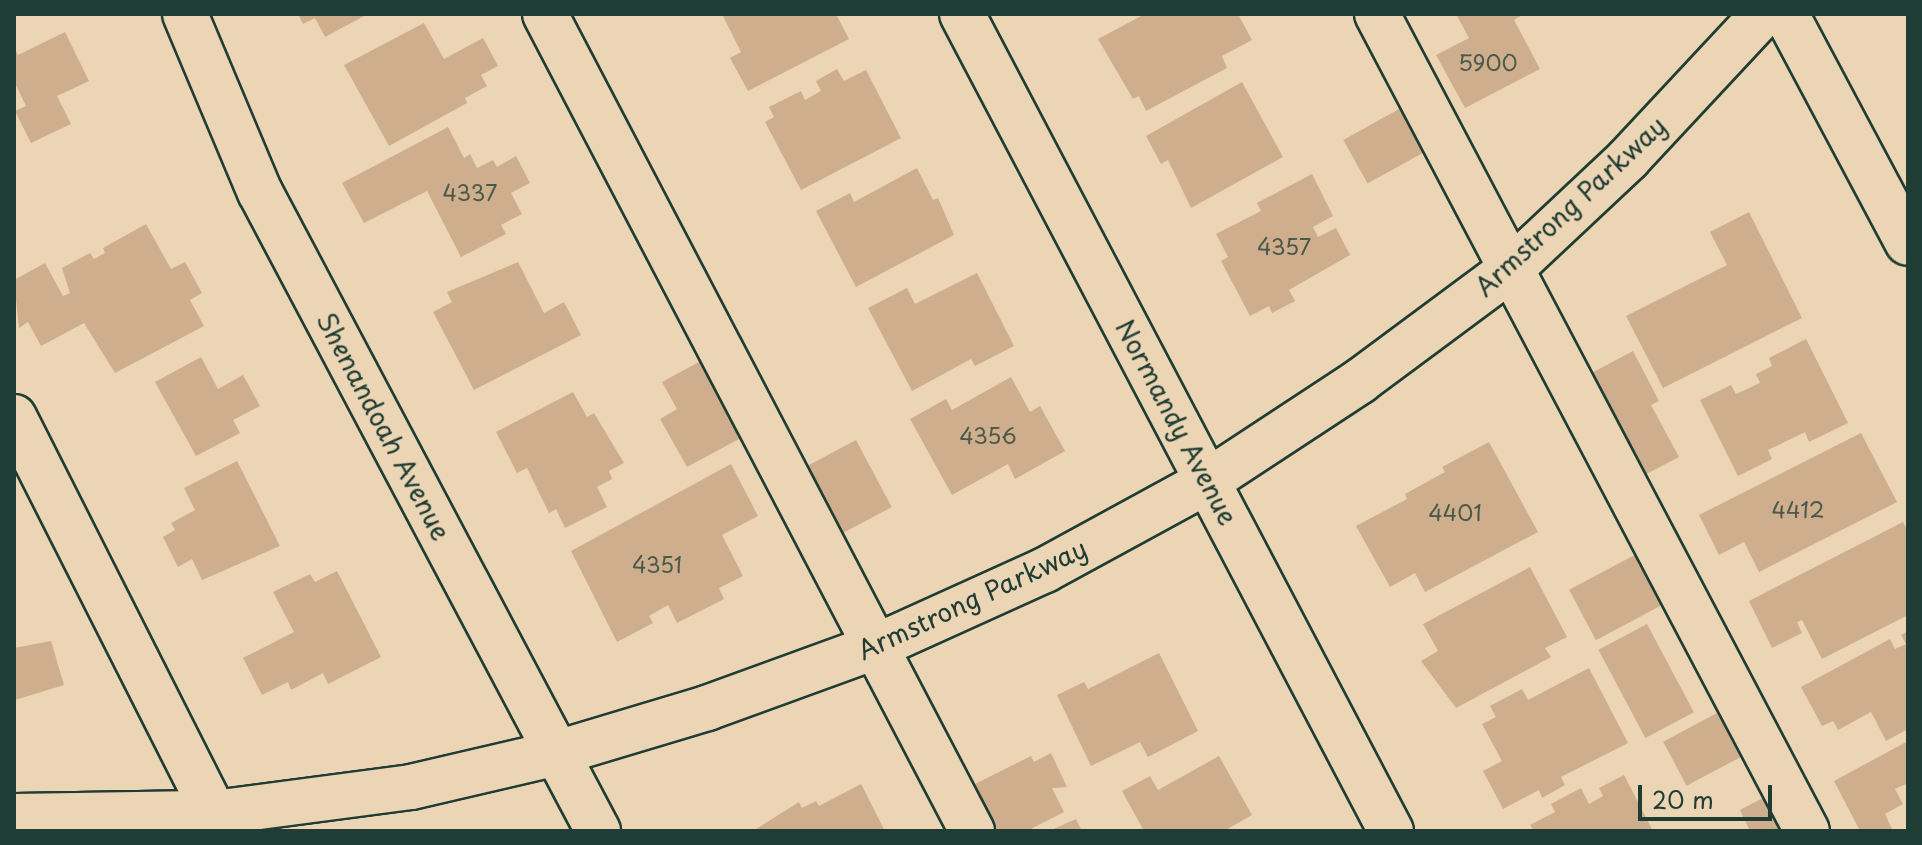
<!DOCTYPE html>
<style>
body{margin:0}
#map{position:relative;width:1922px;height:845px;overflow:hidden;background:#ecd5b4;font-family:"Playpen Sans",sans-serif}
div>[style]{position:absolute}
[style*='--x']{left:calc(var(--x)*1px);top:calc(var(--y)*1px);width:calc(var(--w)*1px);rotate:calc(var(--a)*1deg)}
.building>*{inset:0;background:#cfae8d;transform-origin:0 0}
.roads{filter:drop-shadow(2px 0 #1f3d34) drop-shadow(-2px 0 #1f3d34) drop-shadow(0 2px #1f3d34) drop-shadow(0 -2px #1f3d34)}
.minor>*{height:44px;margin:-22px;padding:0 22px;transform-origin:22px;border-radius:22px;background:#ecd5b4}
span{translate:-50% -50%;white-space:nowrap;text-align:center;line-height:1.15;-webkit-text-stroke:6px #ecd5b4;paint-order:stroke}
.number-label{font-size:22px;color:#4b594a}
.number-label span{-webkit-text-stroke-width:0}
.street-label{font-size:26px;color:#1f3d34}
.frame{position:absolute;inset:0;border:16px solid #1f3d34;pointer-events:none}
.scale{position:absolute;left:1638px;top:785px;width:134px;height:36px;box-sizing:border-box;border:4px solid #1f3d34;border-top:0;padding-left:10px;font-size:24px;line-height:28px;white-space:nowrap;color:#1f3d34;-webkit-text-stroke:6px #ecd5b4;paint-order:stroke}
</style>
<div id="map">
<div class="building">
<i style="clip-path:polygon(298px 14px,368px 14px,325px 37px,315px 18px,303px 24px)"></i>
<i style="clip-path:polygon(722px 14px,836px 14px,849px 39px,748px 91px,730px 58px,741px 52px)"></i>
<i style="clip-path:polygon(1145px 14px,1238px 14px,1252px 40px,1222px 56px,1227px 68px,1146px 111px,1139px 96px,1133px 99px,1098px 39px)"></i>
<i style="clip-path:polygon(1456px 14px,1524px 14px,1514px 20px,1540px 69px,1465px 108px,1436px 55px,1469px 38px)"></i>
<i style="clip-path:polygon(424px 23px,444px 59px,483px 38px,498px 66px,481px 75px,487px 86px,465px 98px,467px 103px,389px 146px,344px 65px)"></i>
<i style="clip-path:polygon(65px 32px,89px 81px,57px 96px,71px 124px,31px 143px,15px 111px,26px 106px,14px 81px,14px 47px,18px 55px)"></i>
<i style="clip-path:polygon(837px 69px,844px 81px,866px 70px,901px 138px,801px 190px,765px 122px,774px 117px,769px 107px,801px 91px,805px 100px,821px 91px,816px 81px)"></i>
<i style="clip-path:polygon(1242px 82px,1283px 157px,1191px 208px,1168px 160px,1161px 164px,1146px 136px)"></i>
<i style="left:1408px;top:104px;width:50px;height:74px;rotate:61deg"></i>
<i style="clip-path:polygon(448px 127px,464px 158px,470px 154px,477px 168px,493px 160px,497px 167px,516px 156px,530px 183px,511px 193px,522px 214px,501px 225px,506px 234px,461px 257px,427px 191px,364px 223px,342px 183px)"></i>
<i style="clip-path:polygon(917px 168px,933px 200px,938px 198px,954px 235px,856px 287px,816px 211px,850px 193px,854px 202px)"></i>
<i style="clip-path:polygon(1312px 174px,1333px 216px,1313px 227px,1318px 237px,1336px 228px,1350px 255px,1289px 290px,1295px 301px,1272px 313px,1269px 306px,1250px 316px,1221px 261px,1228px 257px,1216px 234px,1261px 211px,1257px 203px)"></i>
<i style="clip-path:polygon(1749px 212px,1802px 318px,1663px 388px,1626px 316px,1727px 265px,1710px 232px)"></i>
<i style="clip-path:polygon(146px 224px,171px 269px,185px 262px,202px 293px,190px 300px,204px 326px,115px 373px,84px 323px,41px 346px,28px 322px,19px 328px,14px 280px,45px 263px,63px 296px,70px 293px,62px 268px,90px 253px,94px 259px,105px 253px,103px 248px)"></i>
<i style="clip-path:polygon(518px 262px,544px 313px,564px 302px,581px 335px,474px 390px,433px 312px,452px 302px,447px 292px)"></i>
<i style="clip-path:polygon(977px 273px,1014px 346px,975px 366px,971px 359px,912px 391px,868px 308px,907px 288px,915px 304px)"></i>
<i style="clip-path:polygon(1806px 339px,1848px 423px,1809px 442px,1805px 432px,1768px 450px,1772px 459px,1738px 476px,1700px 400px,1731px 385px,1736px 394px,1760px 383px,1756px 374px,1772px 366px,1769px 358px)"></i>
<i style="clip-path:polygon(1633px 351px,1659px 401px,1651px 405px,1679px 457px,1635px 480px,1586px 376px)"></i>
<i style="clip-path:polygon(710px 356px,752px 432px,687px 467px,660px 419px,677px 409px,662px 382px)"></i>
<i style="clip-path:polygon(201px 357px,218px 389px,243px 375px,260px 406px,233px 420px,240px 433px,196px 456px,155px 382px)"></i>
<i style="clip-path:polygon(1011px 377px,1030px 412px,1040px 406px,1065px 451px,1015px 479px,1008px 464px,952px 495px,910px 419px,946px 399px,952px 410px)"></i>
<i style="clip-path:polygon(573px 392px,587px 417px,594px 413px,624px 463px,609px 471px,612px 479px,597px 487px,607px 507px,565px 528px,556px 509px,549px 513px,527px 468px,517px 473px,496px 432px)"></i>
<i style="clip-path:polygon(1861px 433px,1897px 502px,1759px 572px,1744px 542px,1719px 555px,1699px 515px)"></i>
<i style="left:856px;top:440px;width:76px;height:61px;rotate:62deg"></i>
<i style="clip-path:polygon(1489px 442px,1538px 532px,1425px 592px,1415px 573px,1390px 587px,1356px 526px,1407px 499px,1405px 494px,1445px 472px,1442px 467px)"></i>
<i style="clip-path:polygon(237px 461px,280px 546px,202px 580px,192px 559px,178px 567px,163px 537px,175px 530px,171px 523px,195px 510px,184px 488px)"></i>
<i style="clip-path:polygon(731px 464px,758px 516px,722px 535px,743px 576px,719px 588px,724px 599px,677px 623px,668px 605px,649px 616px,653px 623px,617px 642px,571px 551px)"></i>
<i style="clip-path:polygon(1903px 522px,1908px 531px,1908px 615px,1822px 659px,1802px 620px,1797px 622px,1802px 633px,1772px 648px,1749px 601px)"></i>
<i style="left:1646px;top:549px;width:57px;height:87px;rotate:62deg"></i>
<i style="clip-path:polygon(1530px 567px,1567px 637px,1545px 648px,1551px 657px,1456px 708px,1421px 661px,1438px 651px,1423px 624px)"></i>
<i style="clip-path:polygon(337px 571px,381px 657px,328px 684px,323px 673px,291px 690px,288px 682px,262px 695px,243px 658px,294px 632px,273px 592px,310px 574px,315px 582px)"></i>
<i style="left:1647px;top:624px;width:100px;height:55px;rotate:62deg"></i>
<i style="clip-path:polygon(1908px 631px,1908px 729px,1886px 741px,1871px 712px,1838px 730px,1833px 721px,1822px 726px,1801px 687px,1890px 639px,1895px 649px,1906px 644px,1901px 635px)"></i>
<i style="clip-path:polygon(51px 641px,64px 685px,15px 700px,14px 648px)"></i>
<i style="clip-path:polygon(1159px 653px,1198px 731px,1148px 757px,1140px 742px,1091px 766px,1057px 695px,1084px 682px,1088px 689px)"></i>
<i style="clip-path:polygon(1589px 668px,1628px 743px,1561px 777px,1565px 785px,1542px 798px,1539px 790px,1503px 809px,1483px 771px,1502px 761px,1482px 724px,1496px 717px,1490px 706px,1522px 689px,1528px 700px)"></i>
<i style="left:1717px;top:713px;width:50px;height:61px;rotate:62deg"></i>
<i style="clip-path:polygon(1908px 741px,1908px 783px,1895px 789px,1903px 804px,1885px 814px,1892px 829px,1860px 831px,1834px 781px)"></i>
<i style="clip-path:polygon(1051px 753px,1067px 787px,1052px 788px,1064px 812px,1027px 831px,994px 831px,971px 786px,1031px 756px,1034px 762px)"></i>
<i style="clip-path:polygon(1219px 756px,1252px 815px,1224px 831px,1144px 831px,1122px 791px,1150px 776px,1158px 790px)"></i>
<i style="clip-path:polygon(1624px 775px,1653px 831px,1534px 831px,1530px 825px,1555px 812px,1551px 804px,1581px 788px,1589px 804px,1603px 796px,1599px 788px)"></i>
<i style="clip-path:polygon(861px 784px,885px 831px,753px 831px,799px 802px,802px 808px,816px 801px,819px 806px)"></i>
<i style="clip-path:polygon(1778px 790px,1798px 831px,1750px 831px,1740px 810px)"></i>
<i style="clip-path:polygon(1076px 819px,1082px 831px,1049px 831px)"></i>
</div>
<div class="roads">
<div class="minor">
<i style="--x:185;--y:14;--w:193;--a:67.2"></i>
<i style="--x:260;--y:192;--w:723;--a:62.12"></i>
<i style="--x:545;--y:14;--w:922;--a:62.41"></i>
<i style="--x:962;--y:14;--w:923;--a:62.3"></i>
<i style="--x:1377;--y:14;--w:923;--a:62.24"></i>
<i style="--x:1786;--y:14;--w:259;--a:62"></i>
<i style="--x:14;--y:417;--w:464;--a:63.2"></i>
<i style="--x:14;--y:816;--w:200;--a:-0.9"></i>
<i style="--x:214;--y:813;--w:199;--a:-7.5"></i>
<i style="--x:411;--y:787;--w:150;--a:-13.1"></i>
<i style="--x:557;--y:753;--w:157;--a:-16.7"></i>
<i style="--x:707;--y:708;--w:179;--a:-20"></i>
<i style="--x:875;--y:647;--w:187;--a:-24.4"></i>
<i style="--x:1045;--y:570;--w:186;--a:-28.6"></i>
<i style="--x:1208;--y:481;--w:182;--a:-33.3"></i>
<i style="--x:1360;--y:381;--w:188;--a:-36.6"></i>
<i style="--x:1511;--y:269;--w:161;--a:-43.2"></i>
<i style="--x:1628;--y:159;--w:198;--a:-47"></i>
</div>
</div>
<div class="number-label">
<span style="left:1488px;top:62px">5900</span>
<span style="left:470px;top:192px">4337</span>
<span style="left:1284px;top:246px">4357</span>
<span style="left:988px;top:435px">4356</span>
<span style="left:1798px;top:509px">4412</span>
<span style="left:1455px;top:512px">4401</span>
<span style="left:657px;top:564px">4351</span>
</div>
<div class="street-label">
<span style="left:1570px;top:206px;rotate:-43deg">Armstrong Parkway</span>
<span style="left:1177px;top:422px;rotate:62deg">Normandy Avenue</span>
<span style="left:384px;top:426px;rotate:62deg">Shenandoah Avenue</span>
<span style="left:972px;top:599px;rotate:-25deg">Armstrong Parkway</span>
</div>
<div class="frame"></div>
<div class="scale">20 m</div>
</div>
